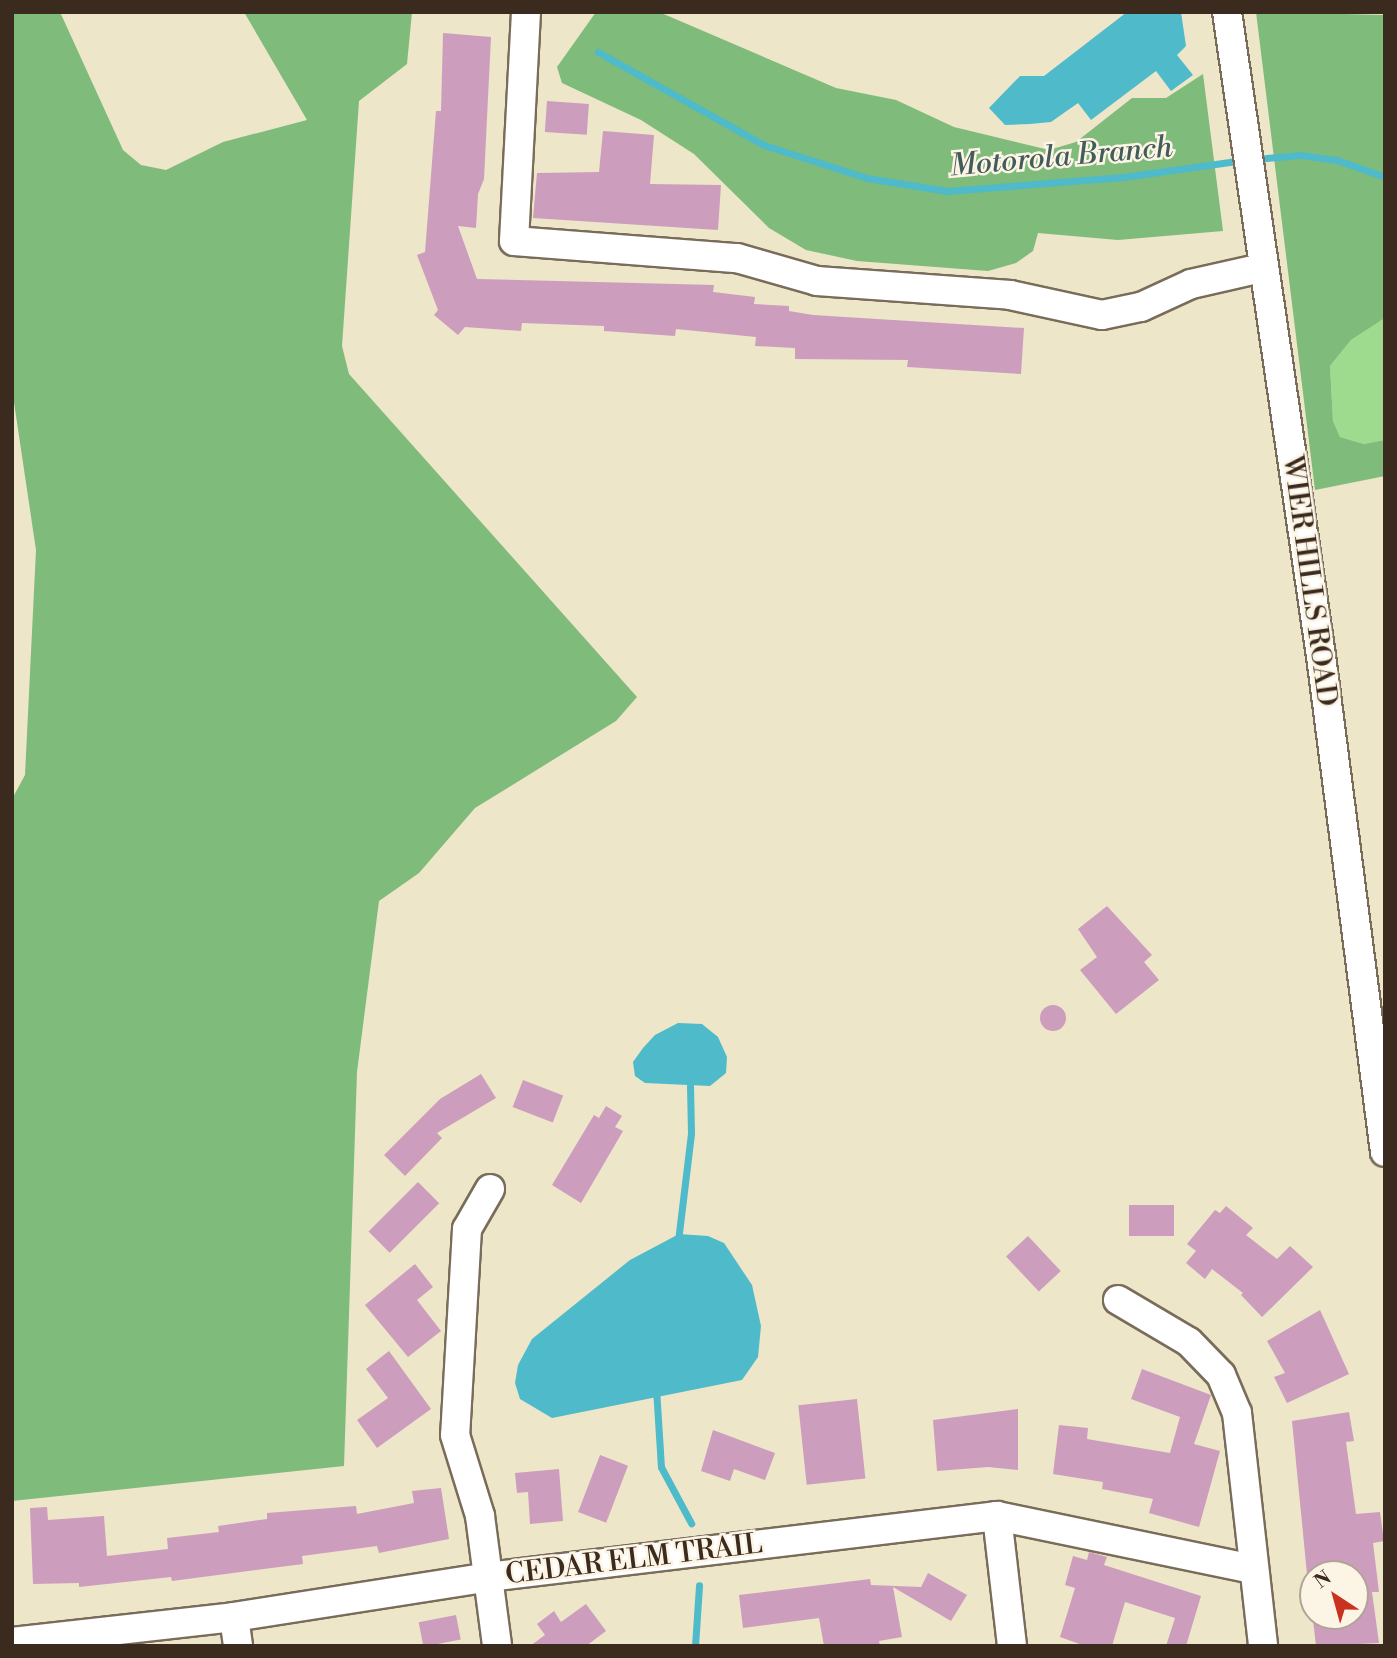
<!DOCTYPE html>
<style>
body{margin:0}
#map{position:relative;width:1397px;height:1658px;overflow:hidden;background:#ede6c8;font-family:"Libre Bodoni",serif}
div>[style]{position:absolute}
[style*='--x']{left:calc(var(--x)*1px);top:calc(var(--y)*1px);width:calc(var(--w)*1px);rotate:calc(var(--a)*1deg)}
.green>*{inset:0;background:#9fdb8f}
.forest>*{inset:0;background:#7fbb7a}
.water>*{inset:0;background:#4ebaca}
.stream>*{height:7px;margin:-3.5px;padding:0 3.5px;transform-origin:3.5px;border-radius:3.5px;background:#4ebaca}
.building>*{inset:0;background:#cd9dbe;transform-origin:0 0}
.round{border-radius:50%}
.roads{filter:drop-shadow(2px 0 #796c5a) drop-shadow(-2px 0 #796c5a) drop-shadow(0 2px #796c5a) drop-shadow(0 -2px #796c5a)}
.minor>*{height:28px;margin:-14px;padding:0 14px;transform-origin:14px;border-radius:14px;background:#fff}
span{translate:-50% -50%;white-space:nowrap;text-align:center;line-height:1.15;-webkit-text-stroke:5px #fcf5e5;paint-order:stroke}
.street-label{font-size:28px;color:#3b2a1e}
.water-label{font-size:30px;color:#425c5a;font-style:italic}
.frame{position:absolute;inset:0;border:14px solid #3b2a1e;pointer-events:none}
.north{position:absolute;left:1299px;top:1560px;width:70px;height:70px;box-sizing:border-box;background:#fcf5e5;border:2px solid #afa495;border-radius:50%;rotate:324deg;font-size:19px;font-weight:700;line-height:28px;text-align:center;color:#3b2a1e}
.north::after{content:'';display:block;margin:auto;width:24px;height:32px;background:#c8321e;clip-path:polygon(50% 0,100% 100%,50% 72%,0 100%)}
</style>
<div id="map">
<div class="green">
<i style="clip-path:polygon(1385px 318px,1385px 440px,1364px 444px,1340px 437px,1333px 421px,1330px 366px,1351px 340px)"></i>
</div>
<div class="forest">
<i style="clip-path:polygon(12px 12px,60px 12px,123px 150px,141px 165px,166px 170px,223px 142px,307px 120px,244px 12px,412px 12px,407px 64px,359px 101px,342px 346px,349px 374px,637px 697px,616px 721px,475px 808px,419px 873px,379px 901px,357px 1072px,344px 1466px,12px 1501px,12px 799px,25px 775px,36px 550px,12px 389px)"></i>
<i style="clip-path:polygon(596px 12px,659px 12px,836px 88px,896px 100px,954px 127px,1049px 150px,1076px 142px,1132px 98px,1166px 98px,1203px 74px,1223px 231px,1118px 240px,1038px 233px,1033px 251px,1016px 263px,988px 271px,857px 261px,806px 250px,769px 228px,694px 154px,641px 120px,562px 83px,557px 67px)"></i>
<i style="clip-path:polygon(1256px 12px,1385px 15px,1385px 318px,1351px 340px,1330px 366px,1333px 421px,1340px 437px,1364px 444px,1385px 440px,1385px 476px,1315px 490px)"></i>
</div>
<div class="water">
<i style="clip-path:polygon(1127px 12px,1181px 12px,1186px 46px,1177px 55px,1193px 75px,1171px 91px,1156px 71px,1091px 120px,1078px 103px,1051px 122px,1030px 124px,1005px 125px,989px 108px,1020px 76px,1044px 76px)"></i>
<i style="clip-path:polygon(678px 1023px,702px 1024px,718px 1037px,727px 1057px,726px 1073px,710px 1086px,645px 1083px,635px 1076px,633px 1062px,643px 1048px,655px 1035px)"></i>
<i style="clip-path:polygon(679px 1234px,708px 1236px,724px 1243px,752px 1285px,761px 1326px,758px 1357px,742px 1380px,552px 1418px,520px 1399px,515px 1383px,518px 1365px,532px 1339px,630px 1260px)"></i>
</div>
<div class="stream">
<i style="--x:598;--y:52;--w:190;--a:29.3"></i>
<i style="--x:764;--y:145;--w:108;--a:17.8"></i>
<i style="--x:867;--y:178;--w:81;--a:9.2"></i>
<i style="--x:947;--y:191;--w:177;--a:-4.5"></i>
<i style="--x:1123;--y:177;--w:122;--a:-8"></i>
<i style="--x:1256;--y:159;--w:44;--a:-5.2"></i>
<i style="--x:1300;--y:155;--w:37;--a:8"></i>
<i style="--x:1337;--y:160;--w:51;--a:19.5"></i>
<i style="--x:678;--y:1241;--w:109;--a:-83.1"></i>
<i style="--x:691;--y:1133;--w:47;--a:-91.2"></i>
<i style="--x:656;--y:1388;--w:79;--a:86.4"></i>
<i style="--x:661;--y:1467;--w:64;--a:61.8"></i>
<i style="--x:695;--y:1646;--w:61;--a:-86.2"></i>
</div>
<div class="building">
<i style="clip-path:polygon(443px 33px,491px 37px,484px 179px,478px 194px,476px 228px,458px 226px,477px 279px,714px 285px,713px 292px,755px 297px,754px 304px,789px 306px,789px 311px,813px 315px,1024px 328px,1021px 374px,907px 367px,908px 360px,795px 359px,795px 348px,755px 346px,756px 337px,676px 329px,675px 336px,604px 331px,604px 326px,522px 323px,521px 331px,465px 327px,458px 335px,434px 315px,438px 310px,417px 255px,425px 252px,436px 111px,441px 111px)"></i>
<i style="left:547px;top:101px;width:42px;height:31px;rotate:4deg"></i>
<i style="clip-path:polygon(603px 131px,654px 135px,650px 184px,721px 185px,718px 230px,533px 218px,537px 173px,599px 172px)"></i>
<i style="clip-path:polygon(1107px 906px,1152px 955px,1144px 962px,1159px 980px,1116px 1014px,1080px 970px,1097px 957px,1078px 929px)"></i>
<i class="round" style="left:1040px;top:1005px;width:26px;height:26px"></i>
<i style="clip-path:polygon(481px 1074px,496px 1098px,437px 1133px,442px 1138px,405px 1176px,384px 1155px,440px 1099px)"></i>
<i style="left:523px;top:1080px;width:43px;height:29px;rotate:21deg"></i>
<i style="clip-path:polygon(606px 1106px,622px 1116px,615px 1127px,623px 1131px,581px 1203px,552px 1185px,594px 1115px,599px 1118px)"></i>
<i style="left:418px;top:1182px;width:30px;height:70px;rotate:45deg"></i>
<i style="left:1174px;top:1205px;width:31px;height:45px;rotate:90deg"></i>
<i style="clip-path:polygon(1226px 1206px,1253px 1228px,1246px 1235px,1277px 1259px,1290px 1246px,1313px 1267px,1262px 1317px,1241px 1295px,1243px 1293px,1212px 1269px,1205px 1279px,1186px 1263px,1196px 1251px,1187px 1244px,1215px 1210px,1220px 1213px)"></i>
<i style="left:1028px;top:1236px;width:48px;height:30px;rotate:47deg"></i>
<i style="clip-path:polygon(415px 1264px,433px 1287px,417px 1300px,441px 1331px,408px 1357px,365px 1305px)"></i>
<i style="clip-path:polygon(1320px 1310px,1349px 1374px,1287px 1403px,1274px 1377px,1285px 1373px,1267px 1341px)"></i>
<i style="clip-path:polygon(389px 1351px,431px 1409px,377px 1448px,357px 1420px,388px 1398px,366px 1369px)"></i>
<i style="clip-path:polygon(1142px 1369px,1211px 1395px,1194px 1444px,1220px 1451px,1199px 1527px,1149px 1513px,1153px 1499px,1102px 1489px,1103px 1482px,1053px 1474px,1059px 1425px,1088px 1428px,1087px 1439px,1170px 1453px,1180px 1417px,1131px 1399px)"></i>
<i style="left:857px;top:1399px;width:80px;height:59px;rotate:84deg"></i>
<i style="clip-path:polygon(1018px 1409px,1018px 1470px,988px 1467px,937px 1471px,933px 1420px)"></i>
<i style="clip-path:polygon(1349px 1412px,1354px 1441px,1346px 1442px,1356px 1514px,1380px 1512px,1384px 1541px,1373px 1543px,1379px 1592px,1372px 1592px,1379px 1643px,1316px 1646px,1313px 1620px,1355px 1616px,1355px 1574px,1307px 1574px,1292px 1421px)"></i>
<i style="clip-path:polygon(713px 1430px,775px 1453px,765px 1480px,734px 1469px,730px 1481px,701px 1471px)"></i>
<i style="left:600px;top:1455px;width:30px;height:61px;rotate:21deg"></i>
<i style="clip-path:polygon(559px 1469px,563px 1521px,530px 1524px,528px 1492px,517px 1493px,515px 1473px)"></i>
<i style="clip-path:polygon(441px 1488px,449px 1539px,379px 1553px,377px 1546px,302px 1556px,303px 1564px,172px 1581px,171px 1577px,79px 1587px,79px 1583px,33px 1584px,30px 1508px,47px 1507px,48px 1520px,104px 1516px,107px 1556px,168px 1549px,167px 1538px,219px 1532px,218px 1526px,267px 1519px,267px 1513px,356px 1506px,357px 1514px,414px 1503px,412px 1491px)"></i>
<i style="clip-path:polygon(1089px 1552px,1107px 1557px,1104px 1565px,1201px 1596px,1186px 1646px,1166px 1646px,1175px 1618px,1125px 1602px,1112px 1646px,1085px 1646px,1060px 1637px,1075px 1588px,1065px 1585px,1073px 1556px,1087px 1560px)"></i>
<i style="clip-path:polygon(928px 1573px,967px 1595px,951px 1621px,893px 1587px,902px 1637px,879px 1641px,880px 1646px,824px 1646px,819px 1618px,743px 1628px,739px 1595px,870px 1579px,871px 1585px,921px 1587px)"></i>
<i style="clip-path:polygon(586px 1604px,606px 1631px,586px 1646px,530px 1646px,545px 1635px,537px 1624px,554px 1611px,561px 1622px)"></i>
<i style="left:456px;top:1615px;width:25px;height:38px;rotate:79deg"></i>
</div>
<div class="roads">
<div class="minor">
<i style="--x:526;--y:12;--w:229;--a:93"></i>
<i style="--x:514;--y:241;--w:224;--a:4.4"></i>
<i style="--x:737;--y:258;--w:83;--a:16"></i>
<i style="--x:817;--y:281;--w:194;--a:4.1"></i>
<i style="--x:1010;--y:295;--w:94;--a:12.3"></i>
<i style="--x:1102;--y:315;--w:40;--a:-12"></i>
<i style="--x:1141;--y:307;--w:55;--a:-24.7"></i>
<i style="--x:1191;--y:284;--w:73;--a:-12.7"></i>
<i style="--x:1227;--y:12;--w:651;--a:81.7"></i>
<i style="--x:1321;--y:656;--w:500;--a:82.65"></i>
<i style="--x:490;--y:1189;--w:46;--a:119.9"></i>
<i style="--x:467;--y:1229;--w:206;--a:93.3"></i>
<i style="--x:455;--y:1435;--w:85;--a:72.8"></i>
<i style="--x:480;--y:1516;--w:131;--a:82.5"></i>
<i style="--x:1118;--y:1300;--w:82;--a:30.6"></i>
<i style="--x:1189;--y:1342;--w:46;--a:45.9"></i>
<i style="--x:1221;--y:1375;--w:41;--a:67.2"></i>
<i style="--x:1237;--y:1413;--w:234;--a:83.6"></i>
<i style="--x:997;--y:1516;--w:131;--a:83.4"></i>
<i style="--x:234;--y:1617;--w:29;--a:82"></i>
<i style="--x:12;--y:1642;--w:223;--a:-6.4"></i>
<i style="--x:234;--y:1617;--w:257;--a:-8.9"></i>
<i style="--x:488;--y:1577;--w:513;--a:-6.83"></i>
<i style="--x:997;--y:1516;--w:261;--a:11.7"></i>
</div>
</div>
<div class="street-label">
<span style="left:1309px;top:581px;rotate:82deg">WIER HILLS ROAD</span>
<span style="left:634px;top:1560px;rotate:-7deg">CEDAR ELM TRAIL</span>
</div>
<div class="water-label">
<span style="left:1061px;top:157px;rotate:-5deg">Motorola Branch</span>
</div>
<div class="frame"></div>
<div class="north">N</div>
</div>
